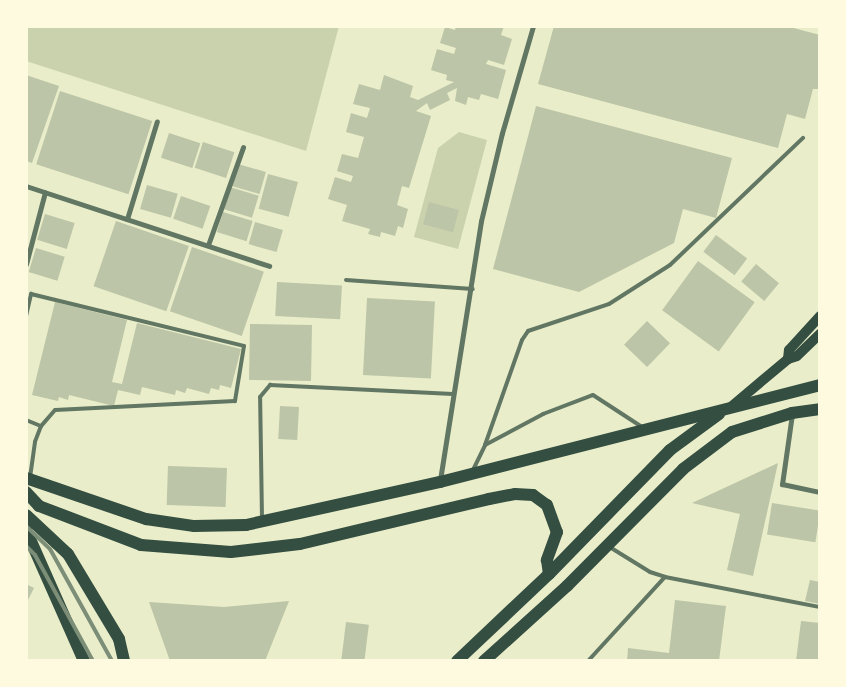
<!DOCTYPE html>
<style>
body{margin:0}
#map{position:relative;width:846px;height:687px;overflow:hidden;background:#e9edc9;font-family:Karla,sans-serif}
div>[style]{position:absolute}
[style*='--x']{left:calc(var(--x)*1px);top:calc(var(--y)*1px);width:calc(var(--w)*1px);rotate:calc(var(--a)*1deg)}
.green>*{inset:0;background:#cad2ad}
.building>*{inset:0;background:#bcc5a7;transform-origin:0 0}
.service>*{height:4px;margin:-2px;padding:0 2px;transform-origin:2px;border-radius:2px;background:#617663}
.minor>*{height:5px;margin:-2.5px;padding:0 2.5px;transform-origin:2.5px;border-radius:2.5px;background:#617663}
.secondary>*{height:10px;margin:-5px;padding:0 5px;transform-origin:5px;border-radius:5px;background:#344e41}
.primary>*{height:12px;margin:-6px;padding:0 6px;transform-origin:6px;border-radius:6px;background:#344e41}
.rail>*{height:4px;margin:-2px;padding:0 2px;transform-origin:2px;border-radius:2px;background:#7c8e77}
span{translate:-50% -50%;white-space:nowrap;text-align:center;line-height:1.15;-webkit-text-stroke:4px #fefae0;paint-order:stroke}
.frame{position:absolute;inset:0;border:28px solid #fefae0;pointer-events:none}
</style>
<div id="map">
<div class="green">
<i style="clip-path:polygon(26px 26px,339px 26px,306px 151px,26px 61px)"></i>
<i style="clip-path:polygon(459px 132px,487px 140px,458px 249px,414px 237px,438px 148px)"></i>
</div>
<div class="building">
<i style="clip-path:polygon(456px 26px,504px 26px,501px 35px,512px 39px,504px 65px,488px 60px,486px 64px,506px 70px,498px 99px,481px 94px,479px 100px,468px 97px,466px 105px,455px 101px,457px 88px,447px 93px,450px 100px,430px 110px,427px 103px,416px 111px,431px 116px,409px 188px,402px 186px,397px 205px,408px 209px,403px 228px,398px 226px,395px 236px,381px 232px,380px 237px,368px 234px,370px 229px,342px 221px,347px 205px,328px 199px,335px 177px,351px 182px,353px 176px,337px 171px,342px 154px,358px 158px,364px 137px,346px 132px,351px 113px,367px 118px,370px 108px,353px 104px,359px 84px,380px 90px,384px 75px,413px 86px,410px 97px,418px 100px,454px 82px,446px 80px,447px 75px,431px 70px,437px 49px,454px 54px,456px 48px,440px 43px,445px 27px,455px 30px)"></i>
<i style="clip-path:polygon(554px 26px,786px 26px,820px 35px,820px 89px,813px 89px,805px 119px,787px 114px,778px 148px,538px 84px)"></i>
<i style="clip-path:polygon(26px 75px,59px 86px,32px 163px,26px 161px)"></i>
<i style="left:60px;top:91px;width:97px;height:77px;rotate:18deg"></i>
<i style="clip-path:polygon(536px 106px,732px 158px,716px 218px,683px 209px,674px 243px,579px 292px,493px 269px)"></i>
<i style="left:169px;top:133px;width:33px;height:26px;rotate:18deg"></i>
<i style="left:203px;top:142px;width:33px;height:27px;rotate:18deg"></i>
<i style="left:238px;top:164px;width:29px;height:23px;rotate:16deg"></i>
<i style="left:268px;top:174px;width:31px;height:36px;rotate:15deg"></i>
<i style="left:147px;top:185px;width:32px;height:25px;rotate:16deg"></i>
<i style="left:230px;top:187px;width:30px;height:23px;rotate:17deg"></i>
<i style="left:181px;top:196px;width:31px;height:24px;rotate:19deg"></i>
<i style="left:429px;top:202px;width:31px;height:23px;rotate:15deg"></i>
<i style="left:223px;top:212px;width:31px;height:21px;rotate:17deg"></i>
<i style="left:45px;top:214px;width:31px;height:27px;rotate:17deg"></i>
<i style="left:116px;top:221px;width:77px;height:69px;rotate:19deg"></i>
<i style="left:255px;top:222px;width:29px;height:23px;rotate:16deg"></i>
<i style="left:716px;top:235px;width:39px;height:21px;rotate:37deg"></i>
<i style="left:192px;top:247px;width:76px;height:68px;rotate:19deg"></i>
<i style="left:36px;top:248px;width:30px;height:25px;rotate:17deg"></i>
<i style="left:698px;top:261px;width:70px;height:61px;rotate:36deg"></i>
<i style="left:756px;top:264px;width:30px;height:23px;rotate:40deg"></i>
<i style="left:277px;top:282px;width:65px;height:34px;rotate:3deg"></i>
<i style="left:367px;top:298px;width:68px;height:77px;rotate:3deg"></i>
<i style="clip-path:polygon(55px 302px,127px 320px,112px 382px,122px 384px,137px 323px,241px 349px,231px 388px,220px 385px,219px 390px,211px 388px,209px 394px,187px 388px,185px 393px,176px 390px,175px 395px,142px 387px,140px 395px,118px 390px,114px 406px,69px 395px,68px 400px,59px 397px,58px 401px,32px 395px)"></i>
<i style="left:647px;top:321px;width:32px;height:33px;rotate:44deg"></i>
<i style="left:250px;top:324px;width:62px;height:56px;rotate:1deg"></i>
<i style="left:280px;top:406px;width:19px;height:33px;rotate:3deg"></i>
<i style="clip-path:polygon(778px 463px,753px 576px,727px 570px,740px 514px,692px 503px)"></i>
<i style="left:168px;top:466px;width:59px;height:39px;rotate:2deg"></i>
<i style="left:772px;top:503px;width:49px;height:32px;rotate:9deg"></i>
<i style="clip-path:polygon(810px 580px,820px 582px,820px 604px,805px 601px)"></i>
<i style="clip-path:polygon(26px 584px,34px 588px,26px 604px)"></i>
<i style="clip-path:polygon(675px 600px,726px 606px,719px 661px,627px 661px,628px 648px,669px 653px)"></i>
<i style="clip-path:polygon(289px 601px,265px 661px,170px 661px,149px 602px,224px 607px)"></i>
<i style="clip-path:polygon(801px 621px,820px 623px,820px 661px,796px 661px)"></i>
<i style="left:346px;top:622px;width:23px;height:39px;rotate:7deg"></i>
</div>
<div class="service">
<i style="--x:346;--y:280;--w:127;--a:4.1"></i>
<i style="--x:26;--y:316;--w:23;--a:-77"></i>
<i style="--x:31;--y:294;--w:219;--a:13.7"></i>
<i style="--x:244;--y:346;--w:56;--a:99.3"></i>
<i style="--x:235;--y:401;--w:180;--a:177.1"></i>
<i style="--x:55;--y:410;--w:21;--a:131"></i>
<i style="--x:41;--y:426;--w:17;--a:111"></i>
<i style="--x:35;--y:442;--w:35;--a:98"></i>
<i style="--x:26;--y:420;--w:16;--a:22"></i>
<i style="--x:485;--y:445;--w:111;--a:-70.6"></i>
<i style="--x:522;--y:340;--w:11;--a:-56"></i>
<i style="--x:528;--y:331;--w:85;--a:-18.4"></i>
<i style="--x:609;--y:304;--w:72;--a:-32.6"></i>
<i style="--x:670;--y:265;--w:184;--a:-43.7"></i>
<i style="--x:473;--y:470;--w:28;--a:-64"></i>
<i style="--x:485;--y:445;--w:66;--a:-28.1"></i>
<i style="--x:543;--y:414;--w:53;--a:-20.8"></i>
<i style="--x:593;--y:395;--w:59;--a:33.1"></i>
<i style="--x:262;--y:518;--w:121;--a:-90.9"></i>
<i style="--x:260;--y:397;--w:16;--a:-50"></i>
<i style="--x:270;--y:385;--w:183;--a:2.8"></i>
<i style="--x:608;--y:546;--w:49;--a:31.8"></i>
<i style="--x:650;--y:572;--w:16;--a:18"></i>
<i style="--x:665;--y:577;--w:158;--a:11"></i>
<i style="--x:588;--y:661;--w:114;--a:-47.5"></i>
</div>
<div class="minor">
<i style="--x:26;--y:186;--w:256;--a:18.2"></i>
<i style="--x:127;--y:219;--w:102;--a:-73"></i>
<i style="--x:208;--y:245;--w:104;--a:-70.3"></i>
<i style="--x:26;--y:264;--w:74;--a:-75.2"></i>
<i style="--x:792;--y:414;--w:71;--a:98.1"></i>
<i style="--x:782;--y:484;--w:39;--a:12"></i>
<i style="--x:440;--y:480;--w:262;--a:-81"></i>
<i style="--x:481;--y:221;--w:90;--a:-76.6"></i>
<i style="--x:502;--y:133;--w:111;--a:-73.8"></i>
</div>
<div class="secondary">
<i style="--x:788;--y:359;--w:9;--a:-84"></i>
<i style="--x:789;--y:350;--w:46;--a:-47.6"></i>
<i style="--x:732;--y:406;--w:73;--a:-40"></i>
<i style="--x:788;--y:359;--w:9;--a:-18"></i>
<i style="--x:797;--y:356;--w:32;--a:-44"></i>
</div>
<div class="primary">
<i style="--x:26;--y:478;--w:127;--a:18.9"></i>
<i style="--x:146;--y:519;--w:49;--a:8.3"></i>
<i style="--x:194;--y:526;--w:52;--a:-1.1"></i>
<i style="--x:246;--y:525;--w:199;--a:-12.5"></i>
<i style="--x:440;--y:482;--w:392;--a:-14.3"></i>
<i style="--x:26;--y:492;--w:19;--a:47"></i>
<i style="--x:39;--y:506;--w:109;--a:20.9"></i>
<i style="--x:141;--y:545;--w:90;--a:4.4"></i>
<i style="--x:231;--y:552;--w:69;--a:-6.6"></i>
<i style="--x:300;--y:544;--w:194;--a:-13.4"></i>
<i style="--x:489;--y:499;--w:26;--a:-11"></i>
<i style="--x:515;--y:494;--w:18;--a:3"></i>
<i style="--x:533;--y:495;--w:17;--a:36"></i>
<i style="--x:547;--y:505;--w:29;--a:70"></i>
<i style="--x:557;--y:532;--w:30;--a:110"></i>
<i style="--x:547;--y:560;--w:14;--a:82"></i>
<i style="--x:26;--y:515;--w:57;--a:42.9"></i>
<i style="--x:68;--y:554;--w:99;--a:59"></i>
<i style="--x:119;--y:639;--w:23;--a:77"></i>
<i style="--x:26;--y:530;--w:143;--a:66.1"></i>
<i style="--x:457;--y:661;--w:127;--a:-43.4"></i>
<i style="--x:549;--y:574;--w:173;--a:-45.7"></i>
<i style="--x:670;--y:450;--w:61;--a:-36.3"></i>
<i style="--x:484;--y:661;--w:112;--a:-42.1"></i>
<i style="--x:567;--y:586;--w:165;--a:-45.2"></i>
<i style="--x:683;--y:469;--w:61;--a:-37.1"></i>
<i style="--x:732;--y:432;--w:63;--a:-17.6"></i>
<i style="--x:792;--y:413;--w:28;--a:-8"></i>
</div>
<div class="rail">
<i style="--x:26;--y:526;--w:33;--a:44"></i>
<i style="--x:50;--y:549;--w:128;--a:61"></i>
<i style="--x:26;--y:546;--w:13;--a:45"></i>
<i style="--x:35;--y:555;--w:121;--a:61.3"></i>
</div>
<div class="frame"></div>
</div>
